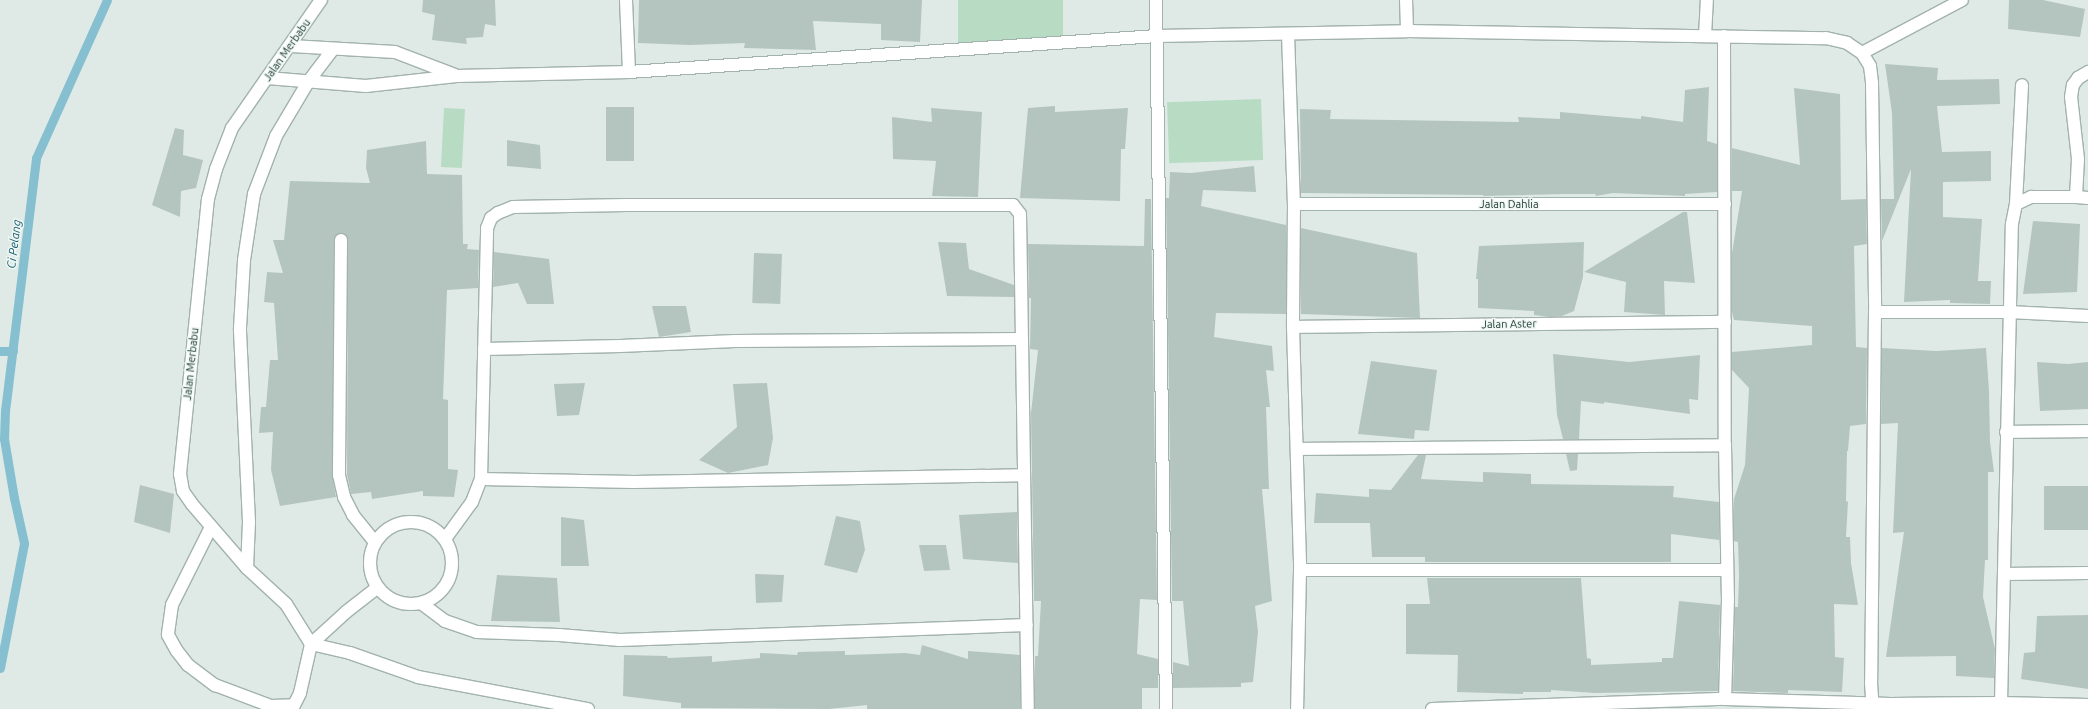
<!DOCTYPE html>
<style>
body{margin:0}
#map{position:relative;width:2088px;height:709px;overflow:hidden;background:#dfeae6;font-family:Ubuntu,sans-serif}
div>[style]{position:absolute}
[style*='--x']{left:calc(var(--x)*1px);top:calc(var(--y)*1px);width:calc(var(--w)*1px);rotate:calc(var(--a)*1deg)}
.green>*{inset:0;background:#b7dcc3;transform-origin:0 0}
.stream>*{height:9px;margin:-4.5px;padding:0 4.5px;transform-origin:4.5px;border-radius:4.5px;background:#86c0d0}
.building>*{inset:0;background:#b4c5bf;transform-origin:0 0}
.roads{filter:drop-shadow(1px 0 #a2b2ad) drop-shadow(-1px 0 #a2b2ad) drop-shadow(0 1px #a2b2ad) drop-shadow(0 -1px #a2b2ad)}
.minor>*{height:12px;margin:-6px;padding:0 6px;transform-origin:6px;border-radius:6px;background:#fff}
.minor>.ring{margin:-6px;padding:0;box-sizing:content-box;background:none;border:12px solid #fff;border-radius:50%}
span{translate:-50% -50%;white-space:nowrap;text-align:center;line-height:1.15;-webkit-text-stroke:3px #eff7f3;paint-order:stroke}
.street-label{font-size:11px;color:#203a35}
.water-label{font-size:12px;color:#1b6075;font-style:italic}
</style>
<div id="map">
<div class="green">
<i style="left:958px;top:0;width:105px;height:50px"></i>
<i style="left:1261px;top:99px;width:61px;height:94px;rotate:88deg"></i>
<i style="left:444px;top:108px;width:21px;height:59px;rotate:3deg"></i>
</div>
<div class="stream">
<i style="--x:0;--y:351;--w:13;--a:0"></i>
<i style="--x:0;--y:668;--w:127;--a:-79.1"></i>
<i style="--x:24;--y:543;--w:46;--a:-102.5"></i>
<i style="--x:14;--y:498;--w:60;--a:-99.6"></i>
<i style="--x:4;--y:439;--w:28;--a:-88"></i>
<i style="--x:5;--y:411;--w:255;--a:-83"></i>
<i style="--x:36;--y:158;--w:173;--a:-65.8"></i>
</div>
<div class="building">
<i style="clip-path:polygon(423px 0,495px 0,496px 26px,485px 24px,483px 37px,466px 38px,467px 44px,432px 40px,435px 15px,422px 12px)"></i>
<i style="clip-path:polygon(639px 0,922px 0,920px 42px,881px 40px,881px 24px,813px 21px,816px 50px,744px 48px,745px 43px,690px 45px,638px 43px)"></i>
<i style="clip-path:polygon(2009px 0,2043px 0,2085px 9px,2080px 37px,2008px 29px)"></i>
<i style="clip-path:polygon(1885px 64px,1938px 68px,1937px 80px,1999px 79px,2000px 104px,1937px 106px,1942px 152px,1991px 151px,1991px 181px,1943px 182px,1943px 217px,1982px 219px,1978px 281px,1991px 281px,1990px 304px,1950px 303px,1950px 300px,1904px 302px,1911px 169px,1882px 241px,1881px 199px,1894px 199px,1892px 113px)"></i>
<i style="clip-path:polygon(1709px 87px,1707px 141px,1717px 144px,1717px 192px,1685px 194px,1685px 196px,1613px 193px,1596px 196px,1595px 194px,1566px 194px,1483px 196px,1483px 195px,1301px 193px,1300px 109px,1331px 110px,1330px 119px,1519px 122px,1518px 117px,1560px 119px,1560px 112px,1641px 119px,1641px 116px,1683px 122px,1685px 90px)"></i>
<i style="clip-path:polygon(1794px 88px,1840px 94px,1841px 200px,1866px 199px,1867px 244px,1854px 246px,1856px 347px,1867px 348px,1866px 424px,1850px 426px,1848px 451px,1847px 451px,1846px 501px,1848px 502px,1846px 537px,1850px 537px,1851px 563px,1858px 605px,1834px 604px,1835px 657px,1844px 658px,1842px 692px,1788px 690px,1788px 693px,1733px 691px,1735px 607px,1738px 607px,1739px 575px,1738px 542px,1734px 541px,1734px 499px,1745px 465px,1749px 388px,1732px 370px,1732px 352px,1812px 345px,1812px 326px,1734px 320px,1732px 312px,1732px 253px,1742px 191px,1732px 191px,1732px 148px,1800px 165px)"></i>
<i style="clip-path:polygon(1055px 106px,1055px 112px,1128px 108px,1125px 149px,1121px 149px,1120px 201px,1020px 198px,1028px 108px)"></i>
<i style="left:606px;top:107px;width:28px;height:54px"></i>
<i style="clip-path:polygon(931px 108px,982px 112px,978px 197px,932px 196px,936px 161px,893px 159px,892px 117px,932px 122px)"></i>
<i style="clip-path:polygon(175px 128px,184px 130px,183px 155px,203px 160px,196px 188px,181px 191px,180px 217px,152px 205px)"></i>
<i style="clip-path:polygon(507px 140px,540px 145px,541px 169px,507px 166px)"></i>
<i style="clip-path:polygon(426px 141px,427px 174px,462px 175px,463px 244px,468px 244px,467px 249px,479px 250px,478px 288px,447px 290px,443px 399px,448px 400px,448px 469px,458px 470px,454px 497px,423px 496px,423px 491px,372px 499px,371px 492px,351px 494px,347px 474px,348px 240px,345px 234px,341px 233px,335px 236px,334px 240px,332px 475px,336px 497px,280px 506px,271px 470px,273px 432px,259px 433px,261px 407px,266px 407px,270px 360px,278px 360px,274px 303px,264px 302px,267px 272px,283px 273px,273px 240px,284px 240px,290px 181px,370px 183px,366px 168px,367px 150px)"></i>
<i style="clip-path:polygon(1254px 166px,1256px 192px,1203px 190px,1201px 206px,1286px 225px,1286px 314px,1216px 313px,1214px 337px,1272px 346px,1274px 371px,1266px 370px,1270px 407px,1266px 407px,1269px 489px,1262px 489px,1272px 601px,1255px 606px,1258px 632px,1253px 682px,1241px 683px,1241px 687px,1173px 688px,1173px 662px,1189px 666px,1183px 601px,1172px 601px,1166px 198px,1169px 198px,1170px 172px,1191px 173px)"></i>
<i style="clip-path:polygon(1145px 199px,1151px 199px,1157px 600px,1140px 599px,1137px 654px,1158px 659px,1158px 688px,1142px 688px,1142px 709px,1035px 709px,1035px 656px,1038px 656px,1041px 601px,1034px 601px,1031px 413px,1038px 350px,1030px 349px,1031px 298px,1029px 298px,1028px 244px,1144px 246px)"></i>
<i style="clip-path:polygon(1683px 212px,1687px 212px,1695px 283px,1664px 281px,1665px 315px,1624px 312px,1626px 282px,1584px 272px)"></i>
<i style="clip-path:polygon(2033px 221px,2080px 224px,2077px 292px,2023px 294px)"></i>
<i style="clip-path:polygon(1301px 228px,1417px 253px,1420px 318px,1301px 314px)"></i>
<i style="clip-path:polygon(938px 242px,966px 243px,969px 269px,1014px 285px,1014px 297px,947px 296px)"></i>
<i style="clip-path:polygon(1584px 242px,1583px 277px,1574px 311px,1562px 316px,1550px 317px,1534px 315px,1534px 311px,1478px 308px,1478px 279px,1476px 279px,1479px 246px)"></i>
<i style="clip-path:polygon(494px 252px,549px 259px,554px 304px,527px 304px,518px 283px,493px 287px)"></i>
<i style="left:754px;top:253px;width:28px;height:50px;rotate:2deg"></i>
<i style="clip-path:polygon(652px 306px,686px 306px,691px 332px,659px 337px)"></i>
<i style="clip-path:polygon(1882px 348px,1936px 351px,1986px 348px,1989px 391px,1990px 442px,1994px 472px,1988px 472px,1988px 560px,1985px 560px,1983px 597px,1995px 649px,1994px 678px,1956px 676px,1956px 656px,1886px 657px,1904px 532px,1893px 533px,1898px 423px,1881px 424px)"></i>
<i style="clip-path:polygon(1553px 354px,1629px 362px,1700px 355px,1698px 400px,1689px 399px,1690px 414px,1604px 402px,1604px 404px,1581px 401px,1579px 439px,1563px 439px,1557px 415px)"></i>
<i style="clip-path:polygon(1371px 361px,1437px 370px,1429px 431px,1415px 430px,1414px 439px,1358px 434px)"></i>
<i style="clip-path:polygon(2037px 362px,2068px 364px,2088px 362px,2088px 409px,2040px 411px)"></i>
<i style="clip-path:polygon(585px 383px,579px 415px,557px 416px,554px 384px)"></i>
<i style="clip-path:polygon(767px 383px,773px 438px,768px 465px,728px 473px,699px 460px,737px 427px,733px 384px)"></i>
<i style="clip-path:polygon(1566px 454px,1578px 454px,1577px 470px,1570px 471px)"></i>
<i style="clip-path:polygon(1418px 455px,1426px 455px,1421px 479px,1483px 482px,1483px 472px,1531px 474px,1531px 484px,1674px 486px,1673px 497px,1719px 502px,1719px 540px,1671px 534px,1671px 562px,1425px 562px,1425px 557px,1372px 557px,1370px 523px,1314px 523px,1316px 493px,1369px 497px,1369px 489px,1391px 490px)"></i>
<i style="clip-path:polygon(140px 485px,174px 494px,170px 533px,134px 522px)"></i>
<i style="left:2044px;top:486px;width:44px;height:44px"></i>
<i style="clip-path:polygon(1017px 512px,1018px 563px,963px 559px,959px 515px)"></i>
<i style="clip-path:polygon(836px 516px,860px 521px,865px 550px,857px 573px,824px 565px)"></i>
<i style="clip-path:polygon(561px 517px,584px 520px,589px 566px,561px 566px)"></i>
<i style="clip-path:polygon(919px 545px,946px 545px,950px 570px,924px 571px)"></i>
<i style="clip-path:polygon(755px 574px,784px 575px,782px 602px,756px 603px)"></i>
<i style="clip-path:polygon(497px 575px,557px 578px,560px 622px,491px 621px)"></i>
<i style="clip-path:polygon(1427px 578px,1581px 578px,1587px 658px,1591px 659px,1591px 665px,1662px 662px,1662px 658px,1673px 658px,1679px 601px,1720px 605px,1718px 691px,1595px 693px,1551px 690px,1551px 692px,1523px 692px,1523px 694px,1457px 692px,1458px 655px,1406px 654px,1406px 604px,1430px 604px)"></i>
<i style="clip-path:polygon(2088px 615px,2088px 689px,2021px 679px,2024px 653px,2035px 652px,2037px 616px)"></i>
<i style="clip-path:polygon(922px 645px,968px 659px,968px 651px,1020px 655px,1020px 709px,867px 709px,867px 705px,829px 709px,681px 708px,681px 703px,623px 696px,624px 655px,667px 656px,668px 658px,712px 656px,712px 662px,760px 658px,760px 653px,797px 655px,798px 652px,845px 651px,845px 655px,905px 653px,920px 655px)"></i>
</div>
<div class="roads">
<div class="minor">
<i style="--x:626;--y:0;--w:72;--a:87.6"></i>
<i style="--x:1156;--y:0;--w:709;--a:89.19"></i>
<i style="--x:1406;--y:0;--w:31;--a:88"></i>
<i style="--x:1288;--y:34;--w:170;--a:88"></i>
<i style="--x:1294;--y:204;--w:123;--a:90.5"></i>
<i style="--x:1293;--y:327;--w:243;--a:88.3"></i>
<i style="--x:1300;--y:570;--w:139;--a:91.2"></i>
<i style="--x:1705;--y:36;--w:36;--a:-87"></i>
<i style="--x:1724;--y:36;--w:409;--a:89.9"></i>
<i style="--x:1725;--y:445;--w:154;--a:88.9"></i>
<i style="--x:1728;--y:599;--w:100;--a:91.7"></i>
<i style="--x:291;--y:46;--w:104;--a:3.3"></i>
<i style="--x:395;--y:52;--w:64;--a:21"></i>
<i style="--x:1862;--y:53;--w:113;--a:-27.9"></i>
<i style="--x:267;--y:78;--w:99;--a:4.6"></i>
<i style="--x:366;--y:86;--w:91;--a:-6.3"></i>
<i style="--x:456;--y:76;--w:173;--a:-1.3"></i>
<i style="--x:629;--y:72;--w:529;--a:-3.9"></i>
<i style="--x:1157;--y:36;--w:250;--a:-1.1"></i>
<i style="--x:1407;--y:31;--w:419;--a:1"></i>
<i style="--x:1826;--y:38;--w:22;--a:13"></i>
<i style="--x:1847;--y:43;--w:18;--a:34"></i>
<i style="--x:1862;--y:53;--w:15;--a:58"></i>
<i style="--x:1870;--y:66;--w:17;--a:83"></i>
<i style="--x:1872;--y:83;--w:229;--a:89.2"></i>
<i style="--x:1875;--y:312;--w:371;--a:90.6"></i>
<i style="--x:1871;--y:683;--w:26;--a:86"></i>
<i style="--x:2076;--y:197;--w:12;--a:5"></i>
<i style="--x:1294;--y:204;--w:431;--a:0"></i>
<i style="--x:2016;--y:204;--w:119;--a:-87.1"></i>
<i style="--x:341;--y:240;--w:235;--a:90.5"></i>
<i style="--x:339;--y:475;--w:23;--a:77"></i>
<i style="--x:344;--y:497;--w:20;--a:63"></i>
<i style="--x:353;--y:515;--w:35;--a:51"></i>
<i style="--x:1875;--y:312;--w:134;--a:0"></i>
<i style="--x:2009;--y:312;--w:79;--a:2.9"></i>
<i style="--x:1293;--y:327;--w:432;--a:-0.7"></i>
<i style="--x:484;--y:349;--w:136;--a:-1.3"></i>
<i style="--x:620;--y:346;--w:115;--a:-2.5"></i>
<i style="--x:735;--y:341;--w:286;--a:-0.4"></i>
<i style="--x:2006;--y:432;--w:82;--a:-0.7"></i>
<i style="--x:1298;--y:449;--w:427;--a:-0.5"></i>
<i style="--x:481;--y:479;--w:153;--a:1.1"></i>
<i style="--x:634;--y:482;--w:389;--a:-1"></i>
<i class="ring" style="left:370px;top:522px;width:70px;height:70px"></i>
<i style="--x:211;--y:527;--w:87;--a:116.6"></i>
<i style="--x:172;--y:605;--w:30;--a:98"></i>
<i style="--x:168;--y:635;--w:18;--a:61"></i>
<i style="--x:177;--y:651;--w:18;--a:52"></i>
<i style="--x:188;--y:665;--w:34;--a:37"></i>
<i style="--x:215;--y:685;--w:60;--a:20.6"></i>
<i style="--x:271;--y:706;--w:23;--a:-2"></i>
<i style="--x:445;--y:539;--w:46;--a:-53.9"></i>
<i style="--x:472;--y:502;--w:25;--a:-69"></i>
<i style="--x:481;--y:479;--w:251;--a:-88.6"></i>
<i style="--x:487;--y:228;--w:11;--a:-68"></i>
<i style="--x:491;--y:218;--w:9;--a:-36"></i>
<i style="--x:498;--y:213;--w:16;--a:-22"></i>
<i style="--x:513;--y:207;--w:113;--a:-1"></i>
<i style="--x:626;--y:205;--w:387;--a:0"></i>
<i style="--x:1013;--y:205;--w:11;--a:52"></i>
<i style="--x:1020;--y:214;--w:495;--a:89.1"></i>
<i style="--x:247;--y:568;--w:46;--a:-87.5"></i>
<i style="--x:249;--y:522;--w:194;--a:-92.7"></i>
<i style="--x:240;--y:328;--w:68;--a:-86.6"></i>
<i style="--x:244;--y:260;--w:67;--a:-81.4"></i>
<i style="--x:254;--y:194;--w:62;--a:-69.2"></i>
<i style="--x:276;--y:136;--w:63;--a:-59.3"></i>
<i style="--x:308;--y:82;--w:41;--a:-52.9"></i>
<i style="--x:1300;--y:570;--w:427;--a:0"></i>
<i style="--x:2004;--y:574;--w:84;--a:-0.7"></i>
<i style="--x:421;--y:603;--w:30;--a:37"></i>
<i style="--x:445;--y:621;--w:34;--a:19"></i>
<i style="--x:477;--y:632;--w:82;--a:2.1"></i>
<i style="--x:559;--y:635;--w:61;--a:4.7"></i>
<i style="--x:620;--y:640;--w:407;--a:-2.1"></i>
<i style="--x:311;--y:644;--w:40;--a:13"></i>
<i style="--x:350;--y:653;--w:72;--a:19.4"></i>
<i style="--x:418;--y:677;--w:173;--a:10.7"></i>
<i style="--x:311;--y:644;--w:47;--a:-42.4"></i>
<i style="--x:346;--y:612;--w:39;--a:-38"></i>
<i style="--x:2001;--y:703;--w:479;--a:-88.7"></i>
<i style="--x:2012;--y:224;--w:20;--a:-79"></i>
<i style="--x:2016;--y:204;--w:17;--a:-25"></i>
<i style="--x:2031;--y:197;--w:45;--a:0"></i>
<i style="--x:2076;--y:197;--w:38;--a:-87"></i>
<i style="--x:2078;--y:159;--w:62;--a:-96.4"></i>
<i style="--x:2071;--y:97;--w:12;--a:-81"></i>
<i style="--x:2073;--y:85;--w:9;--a:-54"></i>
<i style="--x:2078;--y:78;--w:12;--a:-31"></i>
<i style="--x:292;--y:709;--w:18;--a:-63"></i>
<i style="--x:300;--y:693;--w:50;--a:-77.3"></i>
<i style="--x:311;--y:644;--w:47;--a:-122"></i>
<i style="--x:286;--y:604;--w:53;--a:-137.3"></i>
<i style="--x:247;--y:568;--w:84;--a:-130.7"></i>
<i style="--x:192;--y:504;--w:16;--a:-125"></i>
<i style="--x:183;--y:491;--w:17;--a:-100"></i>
<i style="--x:180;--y:474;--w:276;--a:-84.2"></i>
<i style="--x:208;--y:199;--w:31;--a:-75"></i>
<i style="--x:216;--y:169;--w:44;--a:-68.7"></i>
<i style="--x:232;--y:128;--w:156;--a:-55.2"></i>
<i style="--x:1432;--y:709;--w:293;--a:-2"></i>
<i style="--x:1725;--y:699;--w:166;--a:1.7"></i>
<i style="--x:1891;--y:704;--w:110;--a:-0.5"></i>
<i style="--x:2001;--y:703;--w:87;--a:1.3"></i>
</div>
</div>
<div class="street-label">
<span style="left:287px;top:50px;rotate:-55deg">Jalan Merbabu</span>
<span style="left:1509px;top:204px">Jalan Dahlia</span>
<span style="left:1509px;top:324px;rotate:-1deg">Jalan Aster</span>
<span style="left:191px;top:364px;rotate:-84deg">Jalan Merbabu</span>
</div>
<div class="water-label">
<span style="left:14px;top:244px;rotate:-83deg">Ci Pelang</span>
</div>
</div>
